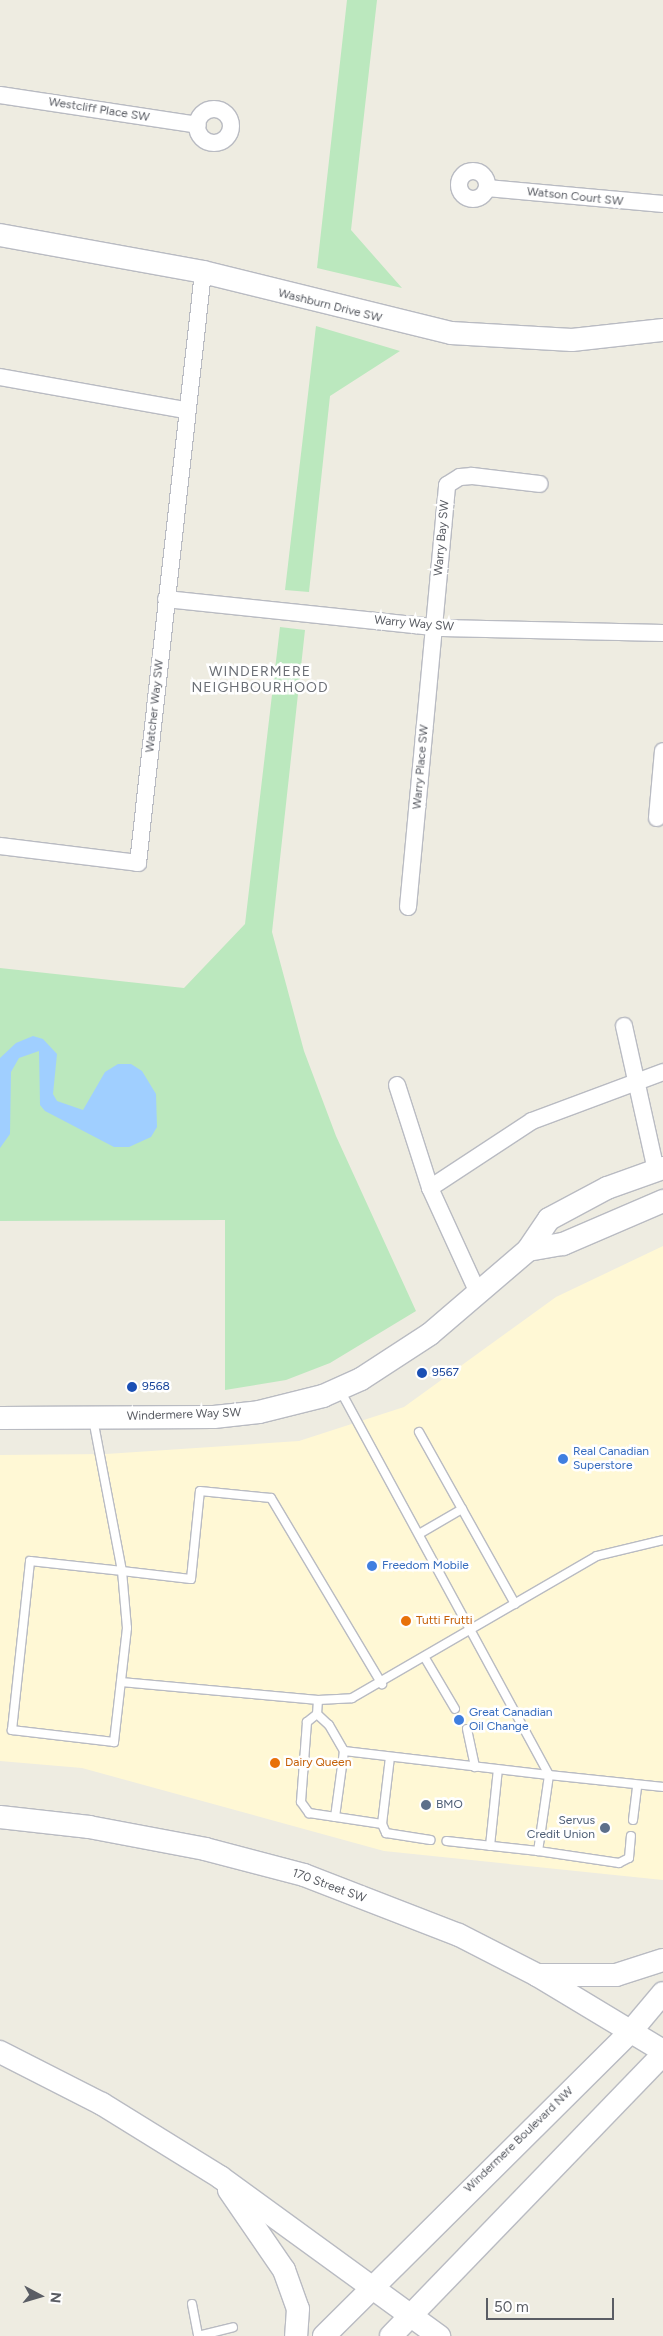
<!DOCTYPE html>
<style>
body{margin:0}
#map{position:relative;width:663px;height:2336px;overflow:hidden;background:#eeece1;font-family:Figtree,sans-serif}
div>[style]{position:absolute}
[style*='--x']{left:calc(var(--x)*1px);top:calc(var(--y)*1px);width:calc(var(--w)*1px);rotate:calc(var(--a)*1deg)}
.commercial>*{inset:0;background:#fff8d5}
.green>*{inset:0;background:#bbe8be}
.water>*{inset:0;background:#a0cfff}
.roads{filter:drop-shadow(1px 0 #b9bbc2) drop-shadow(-1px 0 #b9bbc2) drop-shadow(0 1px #b9bbc2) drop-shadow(0 -1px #b9bbc2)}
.lane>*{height:8px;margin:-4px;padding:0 4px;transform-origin:4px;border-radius:4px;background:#fff}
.street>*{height:16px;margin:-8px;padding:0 8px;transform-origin:8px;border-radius:8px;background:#fff}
.street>.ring{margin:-8px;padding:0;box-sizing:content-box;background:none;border:16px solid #fff;border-radius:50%}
.secondary>*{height:22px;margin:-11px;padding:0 11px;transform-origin:11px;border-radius:11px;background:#fff}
.dots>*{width:14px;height:14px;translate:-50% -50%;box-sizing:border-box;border:2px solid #fff;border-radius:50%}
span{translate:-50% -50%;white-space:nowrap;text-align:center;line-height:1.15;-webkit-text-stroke:5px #fff;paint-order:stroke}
.street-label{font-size:12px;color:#5a5d64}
.transit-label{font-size:12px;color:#164399}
.left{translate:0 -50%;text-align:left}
.shop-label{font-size:12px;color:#366cbe}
.food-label{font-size:12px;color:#c56008}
.service-label{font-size:12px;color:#4e5e75}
.right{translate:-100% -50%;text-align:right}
.neighbourhood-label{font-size:14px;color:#6b6f76;letter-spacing:1px}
.north{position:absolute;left:15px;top:2271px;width:50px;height:50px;-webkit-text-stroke:4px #fff;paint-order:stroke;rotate:96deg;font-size:14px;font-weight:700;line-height:20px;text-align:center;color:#5a5d64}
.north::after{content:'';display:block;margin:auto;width:18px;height:22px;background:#5a5d64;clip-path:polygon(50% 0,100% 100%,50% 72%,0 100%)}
.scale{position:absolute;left:486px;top:2298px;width:128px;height:22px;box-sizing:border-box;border:2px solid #5a5d64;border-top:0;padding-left:6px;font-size:15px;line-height:18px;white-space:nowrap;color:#5a5d64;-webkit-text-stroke:4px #fff;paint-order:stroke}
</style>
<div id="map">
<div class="commercial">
<i style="clip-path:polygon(663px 1246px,663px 1880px,384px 1851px,82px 1768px,0 1761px,0 1455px,106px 1454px,299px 1441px,404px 1407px,556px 1297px)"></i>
</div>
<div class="green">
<i style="clip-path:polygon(347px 0,377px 0,351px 230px,402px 288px,317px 268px)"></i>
<i style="clip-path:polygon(316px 326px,400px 351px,330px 396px,309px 592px,285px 590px)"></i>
<i style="clip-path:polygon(280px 627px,305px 630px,272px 932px,304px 1051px,336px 1136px,416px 1311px,330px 1363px,286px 1380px,225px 1390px,225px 1220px,0 1221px,0 968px,184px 988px,245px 924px)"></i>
</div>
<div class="water">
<i style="clip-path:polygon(33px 1036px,43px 1039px,57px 1054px,53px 1094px,57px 1101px,83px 1110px,105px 1072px,118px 1064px,131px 1064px,142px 1071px,156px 1094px,157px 1127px,151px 1137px,129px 1147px,114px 1147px,45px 1111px,40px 1105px,39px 1051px,19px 1058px,11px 1072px,10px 1134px,0 1148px,0 1058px,16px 1043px)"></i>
</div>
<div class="roads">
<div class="lane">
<i style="--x:340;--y:1390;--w:438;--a:61.5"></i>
<i style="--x:549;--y:1775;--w:115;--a:6"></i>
<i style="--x:93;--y:1419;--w:155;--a:79.2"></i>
<i style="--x:122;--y:1571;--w:57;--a:85"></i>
<i style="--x:127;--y:1628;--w:115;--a:96.5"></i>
<i style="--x:114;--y:1742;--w:103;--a:-173.3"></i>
<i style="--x:12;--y:1730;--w:170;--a:-83.9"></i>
<i style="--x:30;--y:1561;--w:93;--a:6.2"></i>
<i style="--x:122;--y:1571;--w:69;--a:6.6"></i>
<i style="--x:191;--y:1579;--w:88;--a:-84.2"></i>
<i style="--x:200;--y:1491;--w:71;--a:5.6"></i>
<i style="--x:271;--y:1498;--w:217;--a:59.2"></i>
<i style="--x:419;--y:1432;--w:197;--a:60.8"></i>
<i style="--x:419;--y:1534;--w:50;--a:-30.2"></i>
<i style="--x:425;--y:1658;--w:59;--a:59.5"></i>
<i style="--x:121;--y:1682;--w:198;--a:5.2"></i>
<i style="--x:318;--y:1700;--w:34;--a:-3"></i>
<i style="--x:352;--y:1698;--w:283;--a:-30.1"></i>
<i style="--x:597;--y:1556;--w:68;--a:-13.6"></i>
<i style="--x:318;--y:1700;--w:14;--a:94"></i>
<i style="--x:317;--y:1714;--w:13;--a:141"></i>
<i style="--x:307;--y:1722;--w:80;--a:94.3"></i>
<i style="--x:301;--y:1802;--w:14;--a:54"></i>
<i style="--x:309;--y:1813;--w:74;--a:8.6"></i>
<i style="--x:317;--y:1714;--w:16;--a:43"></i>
<i style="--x:329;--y:1725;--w:30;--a:60"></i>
<i style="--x:344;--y:1751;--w:206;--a:6.7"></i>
<i style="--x:549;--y:1775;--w:77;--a:98.2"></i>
<i style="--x:538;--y:1851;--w:92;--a:-173.7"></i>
<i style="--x:467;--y:1729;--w:39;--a:78"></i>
<i style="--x:390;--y:1757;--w:67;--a:96.8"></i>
<i style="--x:382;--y:1824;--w:10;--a:66"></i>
<i style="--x:386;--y:1833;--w:45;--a:9"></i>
<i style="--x:335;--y:1817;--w:67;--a:-82.2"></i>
<i style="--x:633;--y:1820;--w:35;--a:-83"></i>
<i style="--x:490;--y:1846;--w:77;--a:-84.1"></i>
<i style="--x:538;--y:1851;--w:82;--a:8.4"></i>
<i style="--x:619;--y:1863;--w:11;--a:-27"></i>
<i style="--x:629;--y:1858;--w:22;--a:-85"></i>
<i style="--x:192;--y:2304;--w:31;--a:79"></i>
<i style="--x:198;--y:2336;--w:36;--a:-14"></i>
</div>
<div class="street">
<i style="--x:0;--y:95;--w:200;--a:8.6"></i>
<i class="ring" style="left:197px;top:109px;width:18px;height:18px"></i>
<i class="ring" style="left:459px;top:171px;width:12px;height:12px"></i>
<i style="--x:487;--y:188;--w:177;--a:5.2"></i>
<i style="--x:0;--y:377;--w:189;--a:10.1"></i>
<i style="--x:166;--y:599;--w:278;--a:6"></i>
<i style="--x:442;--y:628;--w:221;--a:1.3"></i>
<i style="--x:657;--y:818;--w:67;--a:-84.9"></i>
<i style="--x:0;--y:846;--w:139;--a:7"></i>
<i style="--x:138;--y:863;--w:595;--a:-83.72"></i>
<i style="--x:408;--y:907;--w:424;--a:-84.7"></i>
<i style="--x:447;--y:485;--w:15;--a:-32"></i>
<i style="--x:460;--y:477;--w:12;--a:-5"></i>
<i style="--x:472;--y:476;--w:68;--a:6.7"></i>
<i style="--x:624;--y:1026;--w:148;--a:77.5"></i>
<i style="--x:397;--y:1085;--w:108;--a:72.2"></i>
<i style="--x:430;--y:1188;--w:115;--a:65.4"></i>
<i style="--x:430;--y:1188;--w:122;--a:-33.3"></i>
<i style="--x:532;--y:1121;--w:140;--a:-20.5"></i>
</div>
<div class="secondary">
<i style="--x:0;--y:235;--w:206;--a:10.3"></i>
<i style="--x:203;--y:272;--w:255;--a:13.8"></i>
<i style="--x:451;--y:333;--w:121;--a:3.3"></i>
<i style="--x:572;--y:340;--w:92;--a:-6.3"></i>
<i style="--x:528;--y:1250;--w:36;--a:-10"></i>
<i style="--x:563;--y:1244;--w:109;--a:-23.3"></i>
<i style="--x:0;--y:1418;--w:214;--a:-0.3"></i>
<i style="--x:214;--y:1417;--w:45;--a:-6.3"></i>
<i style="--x:259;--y:1412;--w:66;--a:-14"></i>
<i style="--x:323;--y:1396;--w:42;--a:-24.1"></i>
<i style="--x:361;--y:1379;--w:82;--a:-33.1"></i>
<i style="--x:430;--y:1334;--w:129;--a:-40.6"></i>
<i style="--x:528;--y:1250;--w:37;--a:-56"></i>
<i style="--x:549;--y:1219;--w:66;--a:-28.1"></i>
<i style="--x:607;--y:1188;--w:59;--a:-19.7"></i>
<i style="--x:0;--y:1817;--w:90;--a:6.4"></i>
<i style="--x:89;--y:1827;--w:118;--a:10.7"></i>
<i style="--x:205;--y:1849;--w:102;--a:14.7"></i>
<i style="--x:304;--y:1875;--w:166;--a:21.2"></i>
<i style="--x:459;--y:1935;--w:88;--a:27.1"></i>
<i style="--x:537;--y:1975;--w:147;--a:31.1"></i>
<i style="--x:537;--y:1975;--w:79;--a:0"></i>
<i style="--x:616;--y:1975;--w:49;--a:-17.7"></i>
<i style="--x:0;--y:2052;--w:114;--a:27"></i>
<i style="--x:102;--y:2104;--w:139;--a:31.7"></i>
<i style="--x:220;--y:2177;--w:271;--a:36"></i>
<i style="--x:229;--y:2190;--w:97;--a:55.5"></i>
<i style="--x:284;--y:2270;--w:41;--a:70.3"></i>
<i style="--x:298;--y:2309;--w:27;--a:94"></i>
<i style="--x:324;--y:2336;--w:434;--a:-44.8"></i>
<i style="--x:632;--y:2030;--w:48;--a:-50"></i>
<i style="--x:391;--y:2336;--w:392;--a:-46"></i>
</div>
</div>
<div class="dots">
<i style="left:422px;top:1373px;background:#1a4fb4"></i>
<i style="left:132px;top:1387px;background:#1a4fb4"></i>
<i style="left:563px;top:1459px;background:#3f7fe0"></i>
<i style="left:372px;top:1566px;background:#3f7fe0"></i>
<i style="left:406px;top:1621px;background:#e8710a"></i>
<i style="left:459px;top:1720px;background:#3f7fe0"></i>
<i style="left:275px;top:1763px;background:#e8710a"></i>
<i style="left:426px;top:1805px;background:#5c6f8a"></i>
<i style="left:605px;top:1828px;background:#5c6f8a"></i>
</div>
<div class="street-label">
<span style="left:99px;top:110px;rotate:9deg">Westcliff Place SW</span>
<span style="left:575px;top:197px;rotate:6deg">Watson Court SW</span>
<span style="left:330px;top:306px;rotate:14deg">Washburn Drive SW</span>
<span style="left:442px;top:538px;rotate:-85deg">Warry Bay SW</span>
<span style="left:414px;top:624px;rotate:5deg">Warry Way SW</span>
<span style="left:155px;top:706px;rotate:-84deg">Watcher Way SW</span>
<span style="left:421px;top:767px;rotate:-85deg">Warry Place SW</span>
<span style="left:184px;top:1415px;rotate:-2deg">Windermere Way SW</span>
<span style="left:329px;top:1886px;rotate:20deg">170 Street SW</span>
<span style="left:519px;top:2140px;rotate:-44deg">Windermere Boulevard NW</span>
</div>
<div class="transit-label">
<span class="left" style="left:432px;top:1373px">9567</span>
<span class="left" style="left:142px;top:1387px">9568</span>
</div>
<div class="shop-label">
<span class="left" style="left:573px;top:1459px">Real Canadian<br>Superstore</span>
<span class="left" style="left:382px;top:1566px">Freedom Mobile</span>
<span class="left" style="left:469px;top:1720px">Great Canadian<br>Oil Change</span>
</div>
<div class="food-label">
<span class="left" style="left:416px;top:1621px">Tutti Frutti</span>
<span class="left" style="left:285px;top:1763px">Dairy Queen</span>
</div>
<div class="service-label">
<span class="left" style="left:436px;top:1805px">BMO</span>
<span class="right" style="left:595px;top:1828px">Servus<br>Credit Union</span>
</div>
<div class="neighbourhood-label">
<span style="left:260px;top:680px">WINDERMERE<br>NEIGHBOURHOOD</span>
</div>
<div class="north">N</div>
<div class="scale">50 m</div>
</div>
